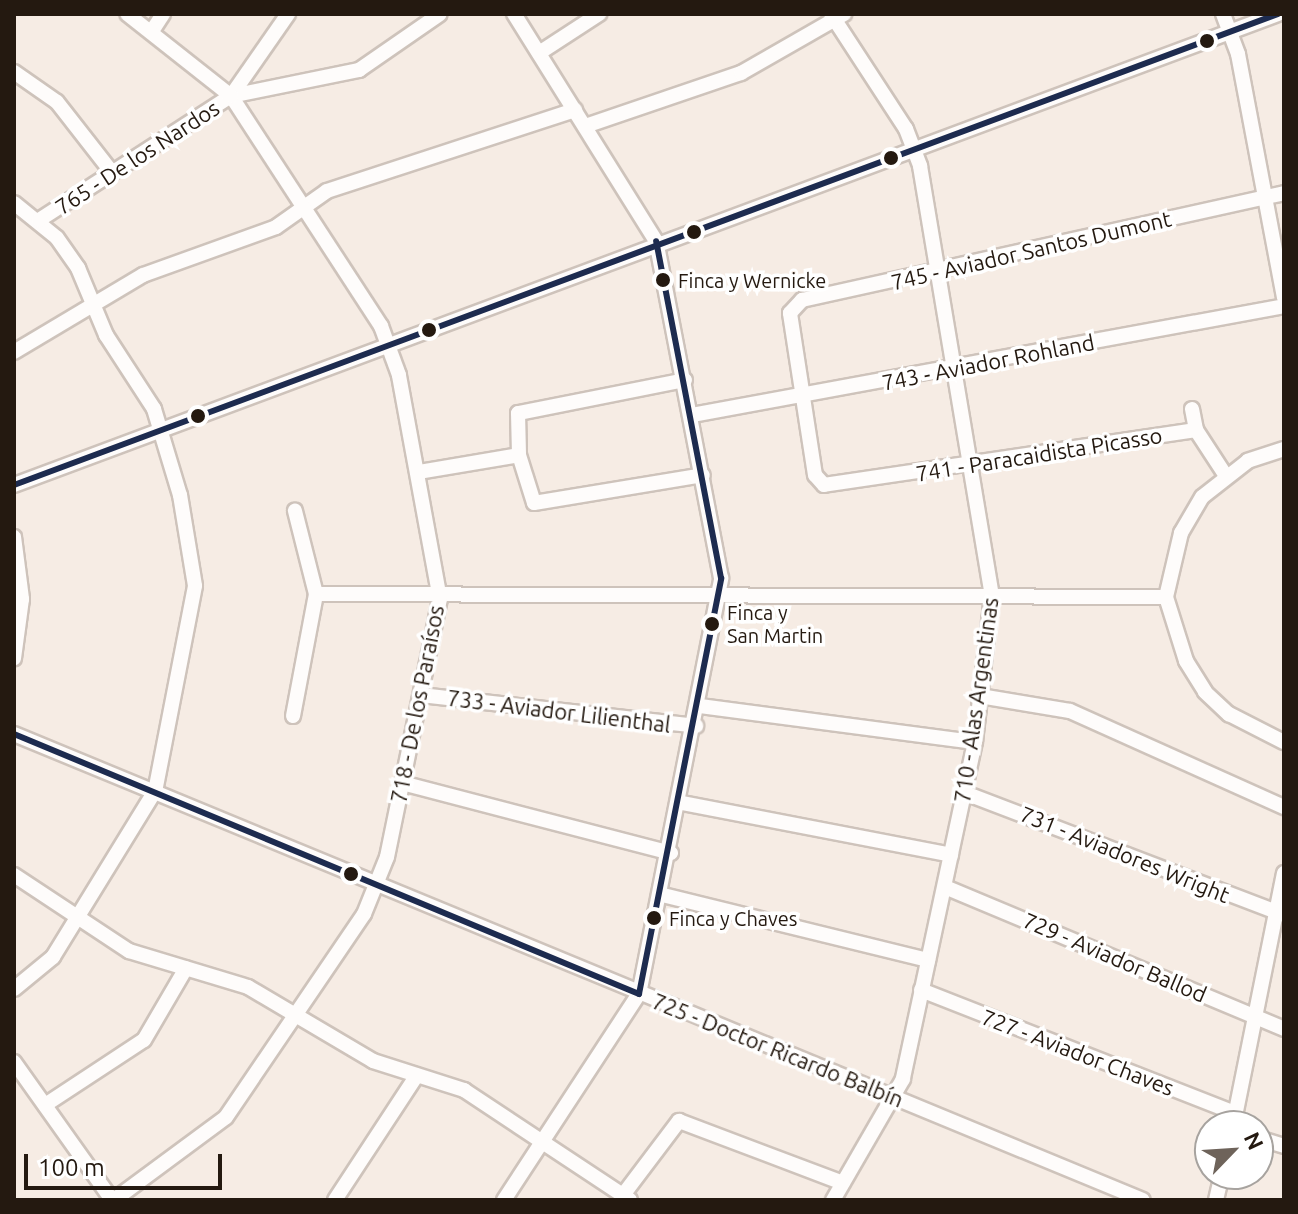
<!DOCTYPE html>
<meta charset="utf-8">
<style>
body{margin:0}
#map{position:relative;width:1298px;height:1214px;overflow:hidden;background:#f6ece4;font-family:Ubuntu,sans-serif}
div>[style]{position:absolute}
[style*='--x']{left:calc(var(--x)*1px);top:calc(var(--y)*1px);width:calc(var(--w)*1px);rotate:calc(var(--a)*1deg)}
.roads{filter:drop-shadow(2px 0 #cec3bb) drop-shadow(-2px 0 #cec3bb) drop-shadow(0 2px #cec3bb) drop-shadow(0 -2px #cec3bb)}
.minor>*{height:14px;margin:-7px;padding:0 7px;transform-origin:7px;border-radius:7px;background:#fefcfb}
.bus-1>*{height:6px;margin:-3px;padding:0 3px;transform-origin:3px;border-radius:3px;background:#1d2b4f}
.dots>*{width:22px;height:22px;translate:-50% -50%;box-sizing:border-box;border:4px solid #fff;border-radius:50%}
span{translate:-50% -50%;white-space:nowrap;text-align:center;line-height:1.15;-webkit-text-stroke:7px #fff;paint-order:stroke}
.bus-label{font-size:20px;color:#241910}
.left{translate:0 -50%;text-align:left}
.street-label{font-size:22px;color:#241910}
.frame{position:absolute;inset:0;border:16px solid #241910;pointer-events:none}
.north{position:absolute;left:1194px;top:1110px;width:80px;height:80px;box-sizing:border-box;background:#fff;border:2px solid #a7a39f;border-radius:50%;rotate:65deg;font-size:22px;font-weight:700;line-height:32px;text-align:center;color:#241910}
.north::after{content:'';display:block;margin:auto;width:28px;height:36px;background:#6e635a;clip-path:polygon(50% 0,100% 100%,50% 72%,0 100%)}
.scale{position:absolute;left:24px;top:1154px;width:198px;height:36px;box-sizing:border-box;border:4px solid #241910;border-top:0;padding-left:10px;font-size:24px;line-height:28px;white-space:nowrap;color:#241910;-webkit-text-stroke:6px #fff;paint-order:stroke}
</style>
<div id="map">
<div class="roads">
<div class="minor">
<i style="--x:831;--y:14;--w:137;--a:56.9"></i>
<i style="--x:906;--y:129;--w:40;--a:69"></i>
<i style="--x:920;--y:166;--w:435;--a:80.5"></i>
<i style="--x:992;--y:595;--w:148;--a:96.6"></i>
<i style="--x:975;--y:742;--w:345;--a:102.1"></i>
<i style="--x:903;--y:1079;--w:140;--a:120"></i>
<i style="--x:1223;--y:14;--w:43;--a:69.4"></i>
<i style="--x:1238;--y:54;--w:248;--a:79.3"></i>
<i style="--x:152;--y:31;--w:20;--a:-57"></i>
<i style="--x:539;--y:53;--w:72;--a:-33"></i>
<i style="--x:14;--y:72;--w:52;--a:34.9"></i>
<i style="--x:57;--y:102;--w:88;--a:52"></i>
<i style="--x:231;--y:96;--w:131;--a:-11.5"></i>
<i style="--x:359;--y:70;--w:98;--a:-34.7"></i>
<i style="--x:585;--y:126;--w:165;--a:-18.8"></i>
<i style="--x:741;--y:73;--w:119;--a:-29.8"></i>
<i style="--x:14;--y:203;--w:55;--a:39.1"></i>
<i style="--x:57;--y:238;--w:37;--a:55"></i>
<i style="--x:78;--y:268;--w:73;--a:67.3"></i>
<i style="--x:106;--y:335;--w:88;--a:57"></i>
<i style="--x:154;--y:409;--w:90;--a:73.2"></i>
<i style="--x:180;--y:495;--w:92;--a:80.6"></i>
<i style="--x:195;--y:586;--w:209;--a:101"></i>
<i style="--x:155;--y:791;--w:195;--a:121.6"></i>
<i style="--x:53;--y:957;--w:50;--a:140.6"></i>
<i style="--x:39;--y:220;--w:229;--a:-32.9"></i>
<i style="--x:231;--y:96;--w:100;--a:-55.2"></i>
<i style="--x:14;--y:352;--w:150;--a:-30.8"></i>
<i style="--x:143;--y:275;--w:141;--a:-19.8"></i>
<i style="--x:276;--y:227;--w:62;--a:-35.2"></i>
<i style="--x:327;--y:191;--w:261;--a:-18.1"></i>
<i style="--x:685;--y:380;--w:170;--a:168.8"></i>
<i style="--x:518;--y:413;--w:42;--a:88.6"></i>
<i style="--x:519;--y:455;--w:50;--a:72.6"></i>
<i style="--x:534;--y:503;--w:171;--a:-9.4"></i>
<i style="--x:1192;--y:409;--w:21;--a:79"></i>
<i style="--x:692;--y:415;--w:602;--a:-10.43"></i>
<i style="--x:1284;--y:449;--w:38;--a:162"></i>
<i style="--x:1248;--y:461;--w:58;--a:142"></i>
<i style="--x:1202;--y:497;--w:42;--a:120.3"></i>
<i style="--x:1181;--y:533;--w:66;--a:103.2"></i>
<i style="--x:1166;--y:597;--w:67;--a:72.6"></i>
<i style="--x:1186;--y:661;--w:36;--a:58"></i>
<i style="--x:1205;--y:692;--w:33;--a:43"></i>
<i style="--x:1229;--y:714;--w:62;--a:27"></i>
<i style="--x:419;--y:472;--w:101;--a:-9.6"></i>
<i style="--x:1226;--y:476;--w:55;--a:-123.1"></i>
<i style="--x:1196;--y:430;--w:376;--a:171.6"></i>
<i style="--x:824;--y:485;--w:13;--a:-132"></i>
<i style="--x:815;--y:475;--w:164;--a:-98.8"></i>
<i style="--x:790;--y:313;--w:18;--a:-47"></i>
<i style="--x:802;--y:300;--w:494;--a:-12.5"></i>
<i style="--x:14;--y:485;--w:1349;--a:-20.44"></i>
<i style="--x:14;--y:537;--w:63;--a:82.6"></i>
<i style="--x:22;--y:599;--w:60;--a:97.7"></i>
<i style="--x:316;--y:594;--w:850;--a:0.2"></i>
<i style="--x:421;--y:695;--w:277;--a:6.4"></i>
<i style="--x:980;--y:696;--w:91;--a:9.5"></i>
<i style="--x:1070;--y:711;--w:235;--a:24.2"></i>
<i style="--x:700;--y:706;--w:277;--a:7.5"></i>
<i style="--x:293;--y:716;--w:124;--a:-79.3"></i>
<i style="--x:316;--y:594;--w:86;--a:-104.2"></i>
<i style="--x:14;--y:734;--w:1221;--a:22.43"></i>
<i style="--x:402;--y:783;--w:278;--a:14.6"></i>
<i style="--x:965;--y:793;--w:342;--a:20.9"></i>
<i style="--x:682;--y:803;--w:274;--a:10.9"></i>
<i style="--x:14;--y:875;--w:138;--a:33.5"></i>
<i style="--x:129;--y:951;--w:124;--a:16.8"></i>
<i style="--x:248;--y:987;--w:145;--a:30.6"></i>
<i style="--x:373;--y:1061;--w:96;--a:17.7"></i>
<i style="--x:464;--y:1090;--w:199;--a:33.5"></i>
<i style="--x:945;--y:887;--w:368;--a:22.7"></i>
<i style="--x:663;--y:895;--w:273;--a:13.8"></i>
<i style="--x:921;--y:990;--w:337;--a:21.4"></i>
<i style="--x:14;--y:1062;--w:169;--a:54.6"></i>
<i style="--x:45;--y:1105;--w:118;--a:-33.3"></i>
<i style="--x:144;--y:1040;--w:83;--a:-59.7"></i>
<i style="--x:1233;--y:1126;--w:258;--a:-78.6"></i>
<i style="--x:1258;--y:1138;--w:27;--a:17"></i>
<i style="--x:623;--y:1195;--w:93;--a:-52.9"></i>
<i style="--x:679;--y:1121;--w:175;--a:20.7"></i>
<i style="--x:114;--y:1200;--w:139;--a:-36.5"></i>
<i style="--x:226;--y:1117;--w:245;--a:-55.8"></i>
<i style="--x:364;--y:914;--w:61;--a:-68"></i>
<i style="--x:387;--y:857;--w:263;--a:-78.4"></i>
<i style="--x:440;--y:599;--w:228;--a:-100.4"></i>
<i style="--x:399;--y:375;--w:52;--a:-110.2"></i>
<i style="--x:381;--y:326;--w:275;--a:-123.1"></i>
<i style="--x:231;--y:96;--w:132;--a:-141.7"></i>
<i style="--x:335;--y:1200;--w:149;--a:-56.7"></i>
<i style="--x:504;--y:1200;--w:246;--a:-56.8"></i>
<i style="--x:639;--y:994;--w:424;--a:-78.8"></i>
<i style="--x:721;--y:578;--w:343;--a:-100.9"></i>
<i style="--x:656;--y:241;--w:268;--a:-122"></i>
<i style="--x:1216;--y:1200;--w:27;--a:-77"></i>
</div>
</div>
<div class="bus-1">
<i style="--x:14;--y:485;--w:1349;--a:-20.44"></i>
<i style="--x:14;--y:734;--w:677;--a:22.59"></i>
<i style="--x:639;--y:994;--w:424;--a:-78.8"></i>
<i style="--x:721;--y:578;--w:343;--a:-100.9"></i>
</div>
<div class="dots">
<i style="left:1207px;top:41px;background:#241910"></i>
<i style="left:891px;top:158px;background:#241910"></i>
<i style="left:694px;top:232px;background:#241910"></i>
<i style="left:663px;top:280px;background:#241910"></i>
<i style="left:429px;top:330px;background:#241910"></i>
<i style="left:198px;top:416px;background:#241910"></i>
<i style="left:712px;top:624px;background:#241910"></i>
<i style="left:351px;top:874px;background:#241910"></i>
<i style="left:654px;top:918px;background:#241910"></i>
</div>
<div class="bus-label">
<span class="left" style="left:678px;top:280px">Finca y Wernicke</span>
<span class="left" style="left:727px;top:624px">Finca y<br>San Martin</span>
<span class="left" style="left:669px;top:918px">Finca y Chaves</span>
</div>
<div class="street-label">
<span style="left:137px;top:157px;rotate:-33deg">765 - De los Nardos</span>
<span style="left:1031px;top:250px;rotate:-13deg">745 - Aviador Santos Dumont</span>
<span style="left:988px;top:362px;rotate:-11deg">743 - Aviador Rohland</span>
<span style="left:1039px;top:454px;rotate:-9deg">741 - Paracaidista Picasso</span>
<span style="left:976px;top:700px;rotate:-82deg">710 - Alas Argentinas</span>
<span style="left:417px;top:704px;rotate:-79deg">718 - De los Paraísos</span>
<span style="left:559px;top:711px;rotate:7deg">733 - Aviador Lilienthal</span>
<span style="left:1125px;top:854px;rotate:22deg">731 - Aviadores Wright</span>
<span style="left:1115px;top:957px;rotate:23deg">729 - Aviador Ballod</span>
<span style="left:778px;top:1050px;rotate:22deg">725 - Doctor Ricardo Balbín</span>
<span style="left:1078px;top:1052px;rotate:21deg">727 - Aviador Chaves</span>
</div>
<div class="frame"></div>
<div class="north">N</div>
<div class="scale">100 m</div>
</div>
